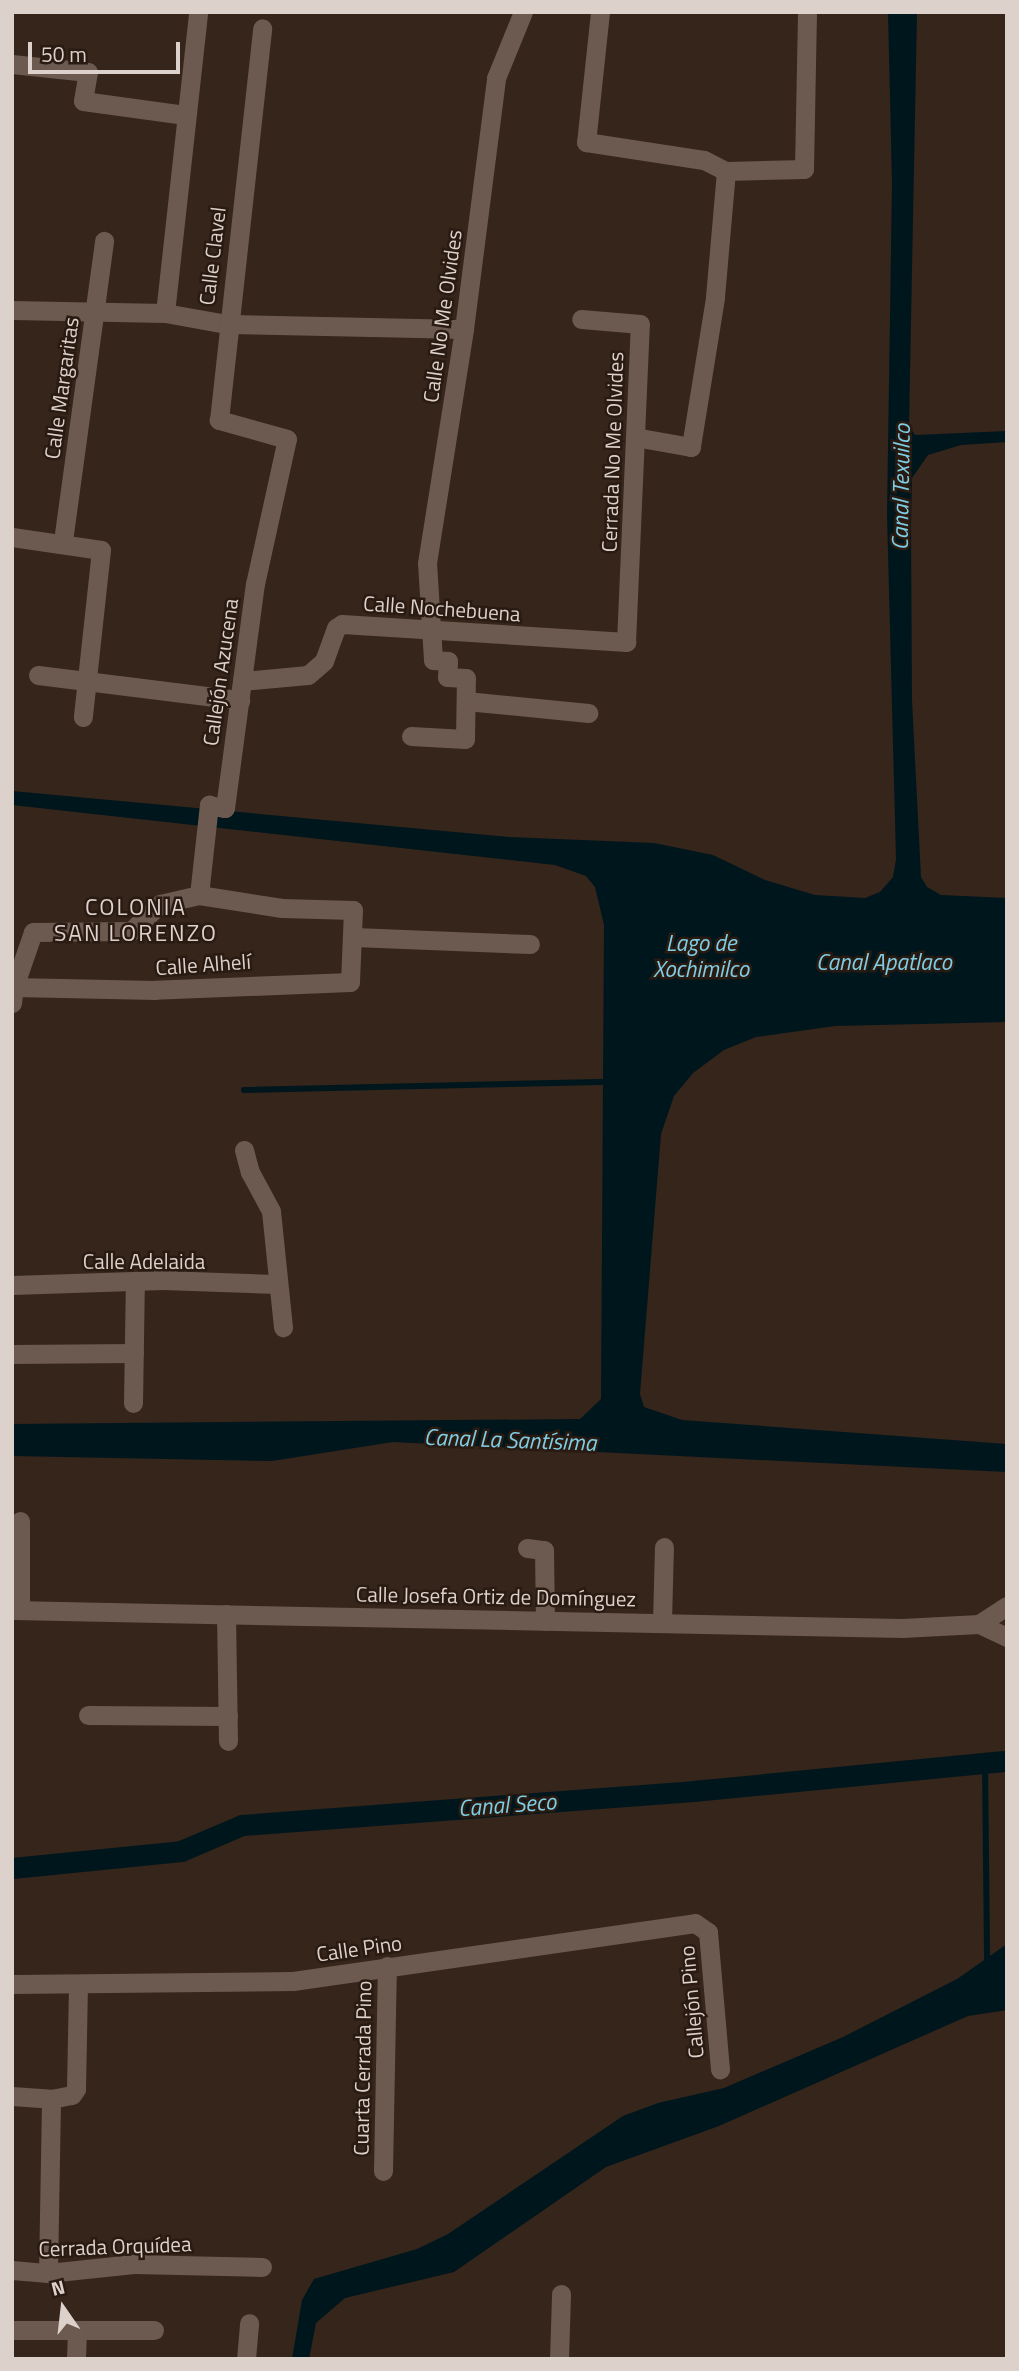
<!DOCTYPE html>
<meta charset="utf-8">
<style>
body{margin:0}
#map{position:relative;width:1019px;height:2371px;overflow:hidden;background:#35251b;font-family:"Titillium Web",sans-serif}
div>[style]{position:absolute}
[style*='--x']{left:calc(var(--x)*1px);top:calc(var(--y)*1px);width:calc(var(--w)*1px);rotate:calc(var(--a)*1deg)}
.water>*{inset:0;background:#00161d}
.stream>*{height:6px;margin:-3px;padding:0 3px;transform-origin:3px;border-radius:3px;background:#00161d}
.canal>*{height:21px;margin:-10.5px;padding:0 10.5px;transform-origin:10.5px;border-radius:10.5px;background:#00161d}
.minor>*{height:19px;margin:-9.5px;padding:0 9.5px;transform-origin:9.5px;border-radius:9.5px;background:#6c594f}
span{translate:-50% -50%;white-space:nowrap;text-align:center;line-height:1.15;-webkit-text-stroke:5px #2a1b12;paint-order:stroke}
.street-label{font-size:21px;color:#dcd1cb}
.water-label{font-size:23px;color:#7ecee6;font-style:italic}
.neighbourhood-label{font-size:23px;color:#dcd1cb;letter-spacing:2px}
.frame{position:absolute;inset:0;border:14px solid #dcd1cb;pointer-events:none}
.north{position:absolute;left:28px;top:2273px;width:70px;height:70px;-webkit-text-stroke:5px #2a1b12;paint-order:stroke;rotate:346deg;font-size:19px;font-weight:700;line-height:28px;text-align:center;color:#dcd1cb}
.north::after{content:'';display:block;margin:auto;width:24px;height:32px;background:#dcd1cb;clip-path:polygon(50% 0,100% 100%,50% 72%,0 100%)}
.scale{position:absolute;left:28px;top:42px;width:152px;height:32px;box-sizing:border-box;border:4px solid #dcd1cb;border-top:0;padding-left:9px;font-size:21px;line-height:24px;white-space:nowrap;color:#dcd1cb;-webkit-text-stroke:5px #2a1b12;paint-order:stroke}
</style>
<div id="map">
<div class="water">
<i style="clip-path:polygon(888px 12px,917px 12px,909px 426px,915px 435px,1007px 431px,1007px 442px,961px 445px,928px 455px,912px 478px,911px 525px,912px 700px,921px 877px,927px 887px,941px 895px,1007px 898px,1007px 1022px,835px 1026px,756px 1037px,724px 1050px,693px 1073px,674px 1096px,661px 1134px,640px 1394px,644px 1407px,682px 1420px,1007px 1444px,1007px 1472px,393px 1442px,272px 1461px,12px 1456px,12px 1424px,580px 1419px,601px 1399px,604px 925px,595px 887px,586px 876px,555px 865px,12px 805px,12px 791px,509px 837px,654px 843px,713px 855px,765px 880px,815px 895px,865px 898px,880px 892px,893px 877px,896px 859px,887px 514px,892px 184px)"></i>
<i style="clip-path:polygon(1007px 1944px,1007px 2010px,968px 2016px,719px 2126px,606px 2167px,454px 2272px,345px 2298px,316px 2323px,309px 2359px,292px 2359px,302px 2300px,314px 2279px,417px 2249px,448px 2234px,623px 2116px,658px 2103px,724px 2088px,843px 2037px,957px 1979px)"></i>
</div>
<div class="stream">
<i style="--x:244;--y:1090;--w:366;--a:-1.3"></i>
<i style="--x:985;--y:1763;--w:203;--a:89.4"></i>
</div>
<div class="canal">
<i style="--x:12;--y:1868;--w:170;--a:-5.7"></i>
<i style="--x:181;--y:1851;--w:66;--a:-23.1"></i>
<i style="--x:242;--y:1825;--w:452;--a:-4.3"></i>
<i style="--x:693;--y:1791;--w:315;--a:-5.5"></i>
</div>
<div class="minor">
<i style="--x:600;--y:12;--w:131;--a:96.1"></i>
<i style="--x:586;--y:142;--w:119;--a:8.7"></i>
<i style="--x:704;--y:160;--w:25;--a:27"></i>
<i style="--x:726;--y:171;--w:127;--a:95"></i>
<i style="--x:715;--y:298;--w:151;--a:99.2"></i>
<i style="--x:691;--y:447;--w:57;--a:-169.9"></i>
<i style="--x:12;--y:64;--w:76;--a:6"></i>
<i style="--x:88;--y:72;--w:29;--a:100"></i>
<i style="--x:83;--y:101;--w:103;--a:7.8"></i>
<i style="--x:726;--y:171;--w:78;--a:-1.5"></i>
<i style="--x:804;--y:169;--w:157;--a:-88.9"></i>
<i style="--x:12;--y:310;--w:153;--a:1.1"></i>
<i style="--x:165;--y:313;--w:63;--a:10.1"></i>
<i style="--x:227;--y:324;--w:237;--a:1.2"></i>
<i style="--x:165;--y:313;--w:303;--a:-83.7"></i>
<i style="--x:12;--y:537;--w:90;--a:8.3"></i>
<i style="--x:101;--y:550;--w:168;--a:96.2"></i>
<i style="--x:63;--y:541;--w:303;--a:-82.2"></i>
<i style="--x:38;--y:675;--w:204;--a:7.1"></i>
<i style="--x:242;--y:681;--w:66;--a:-5.2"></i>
<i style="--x:308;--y:675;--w:21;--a:-41"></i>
<i style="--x:324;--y:661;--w:35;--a:-70"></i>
<i style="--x:336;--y:628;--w:7;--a:-34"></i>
<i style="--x:342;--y:624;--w:285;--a:3.6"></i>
<i style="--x:626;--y:642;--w:318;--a:-87.5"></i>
<i style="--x:640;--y:324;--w:59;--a:-175.2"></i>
<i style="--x:466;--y:701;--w:123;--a:5.6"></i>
<i style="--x:411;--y:736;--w:54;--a:3.2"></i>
<i style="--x:465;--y:739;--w:61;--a:-89.1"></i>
<i style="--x:466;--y:678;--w:19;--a:-177"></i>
<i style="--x:447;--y:677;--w:16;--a:-86"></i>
<i style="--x:448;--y:661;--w:15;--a:-176"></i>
<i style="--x:433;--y:660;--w:97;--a:-93.5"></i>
<i style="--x:427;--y:563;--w:237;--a:-81"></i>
<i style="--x:464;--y:329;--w:253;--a:-82.7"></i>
<i style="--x:496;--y:78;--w:71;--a:-67.8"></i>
<i style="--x:199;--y:895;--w:91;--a:-83.7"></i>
<i style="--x:209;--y:805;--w:16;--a:11"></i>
<i style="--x:225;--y:808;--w:226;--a:-82.4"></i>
<i style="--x:255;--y:584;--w:148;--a:-77.6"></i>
<i style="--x:287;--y:439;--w:71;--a:-164.4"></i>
<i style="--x:219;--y:420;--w:394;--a:-83.7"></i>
<i style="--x:354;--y:937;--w:176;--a:2.3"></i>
<i style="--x:12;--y:1003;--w:16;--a:-83"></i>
<i style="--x:14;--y:987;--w:58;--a:-70.9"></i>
<i style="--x:33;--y:932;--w:98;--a:-0.6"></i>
<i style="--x:131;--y:931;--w:40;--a:-43"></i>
<i style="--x:160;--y:904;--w:40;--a:-13"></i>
<i style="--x:199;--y:895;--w:84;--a:8.9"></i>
<i style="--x:282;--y:908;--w:71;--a:1.6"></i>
<i style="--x:353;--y:910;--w:72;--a:92.4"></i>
<i style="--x:350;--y:982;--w:195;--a:177.7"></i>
<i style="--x:155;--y:990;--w:141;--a:-178.8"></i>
<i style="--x:244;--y:1150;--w:23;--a:75"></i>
<i style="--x:250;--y:1172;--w:44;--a:61.7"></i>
<i style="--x:271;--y:1211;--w:117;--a:84.1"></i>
<i style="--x:12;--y:1285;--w:151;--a:-1.9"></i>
<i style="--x:163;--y:1280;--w:113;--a:2"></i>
<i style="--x:12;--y:1354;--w:122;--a:-0.5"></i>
<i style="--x:133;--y:1403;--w:122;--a:-89.1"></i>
<i style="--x:527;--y:1548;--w:17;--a:7"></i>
<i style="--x:544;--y:1550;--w:71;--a:89.2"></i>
<i style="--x:12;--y:1610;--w:890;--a:1.16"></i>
<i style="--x:902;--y:1628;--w:77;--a:-3"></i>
<i style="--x:979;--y:1624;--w:33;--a:-33"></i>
<i style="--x:20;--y:1610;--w:89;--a:-90"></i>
<i style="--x:226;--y:1614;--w:127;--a:89.1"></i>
<i style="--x:662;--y:1622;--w:75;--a:-88.5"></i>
<i style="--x:979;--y:1624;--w:31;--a:25"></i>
<i style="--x:88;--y:1715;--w:140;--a:0.4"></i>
<i style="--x:12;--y:1984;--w:281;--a:-0.6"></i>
<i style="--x:293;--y:1981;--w:406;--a:-8.2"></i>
<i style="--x:695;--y:1923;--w:16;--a:35"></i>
<i style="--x:708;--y:1932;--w:138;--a:85"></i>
<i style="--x:12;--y:2096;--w:39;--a:4"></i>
<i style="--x:383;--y:2171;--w:205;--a:-88.9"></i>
<i style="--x:12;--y:2270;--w:36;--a:5"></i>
<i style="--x:48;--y:2273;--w:86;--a:-6"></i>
<i style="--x:134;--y:2264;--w:128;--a:1.3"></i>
<i style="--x:48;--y:2273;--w:174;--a:-89"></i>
<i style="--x:51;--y:2099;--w:21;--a:-11"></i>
<i style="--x:72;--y:2095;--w:7;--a:-56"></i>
<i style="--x:76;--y:2089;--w:105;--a:-88.9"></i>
<i style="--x:13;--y:2330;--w:141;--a:0"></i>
<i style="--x:76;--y:2359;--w:27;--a:-88"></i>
<i style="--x:246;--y:2359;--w:36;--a:-85"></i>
<i style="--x:559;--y:2359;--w:65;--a:-88.2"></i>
</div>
<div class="street-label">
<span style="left:212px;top:256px;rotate:-83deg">Calle Clavel</span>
<span style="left:442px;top:316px;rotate:-82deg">Calle No Me Olvides</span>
<span style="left:61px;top:388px;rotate:-82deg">Calle Margaritas</span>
<span style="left:612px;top:452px;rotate:-88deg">Cerrada No Me Olvides</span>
<span style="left:442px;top:608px;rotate:4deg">Calle Nochebuena</span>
<span style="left:220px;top:672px;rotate:-82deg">Callejón Azucena</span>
<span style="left:203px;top:964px;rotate:-4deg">Calle Alhelí</span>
<span style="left:144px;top:1261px">Calle Adelaida</span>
<span style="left:496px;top:1596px;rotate:1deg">Calle Josefa Ortiz de Domínguez</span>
<span style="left:359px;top:1948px;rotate:-8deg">Calle Pino</span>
<span style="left:691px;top:2002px;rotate:-95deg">Callejón Pino</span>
<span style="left:362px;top:2068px;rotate:-89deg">Cuarta Cerrada Pino</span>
<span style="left:115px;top:2246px;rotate:-2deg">Cerrada Orquídea</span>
</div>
<div class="water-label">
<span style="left:901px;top:487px;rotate:-89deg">Canal Texuilco</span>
<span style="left:701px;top:956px">Lago de<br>Xochimilco</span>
<span style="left:884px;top:962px">Canal Apatlaco</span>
<span style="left:510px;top:1440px;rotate:2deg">Canal La Santísima</span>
<span style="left:507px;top:1805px;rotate:-4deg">Canal Seco</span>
</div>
<div class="neighbourhood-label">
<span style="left:136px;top:920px">COLONIA<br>SAN LORENZO</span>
</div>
<div class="frame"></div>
<div class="north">N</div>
<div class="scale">50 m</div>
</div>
